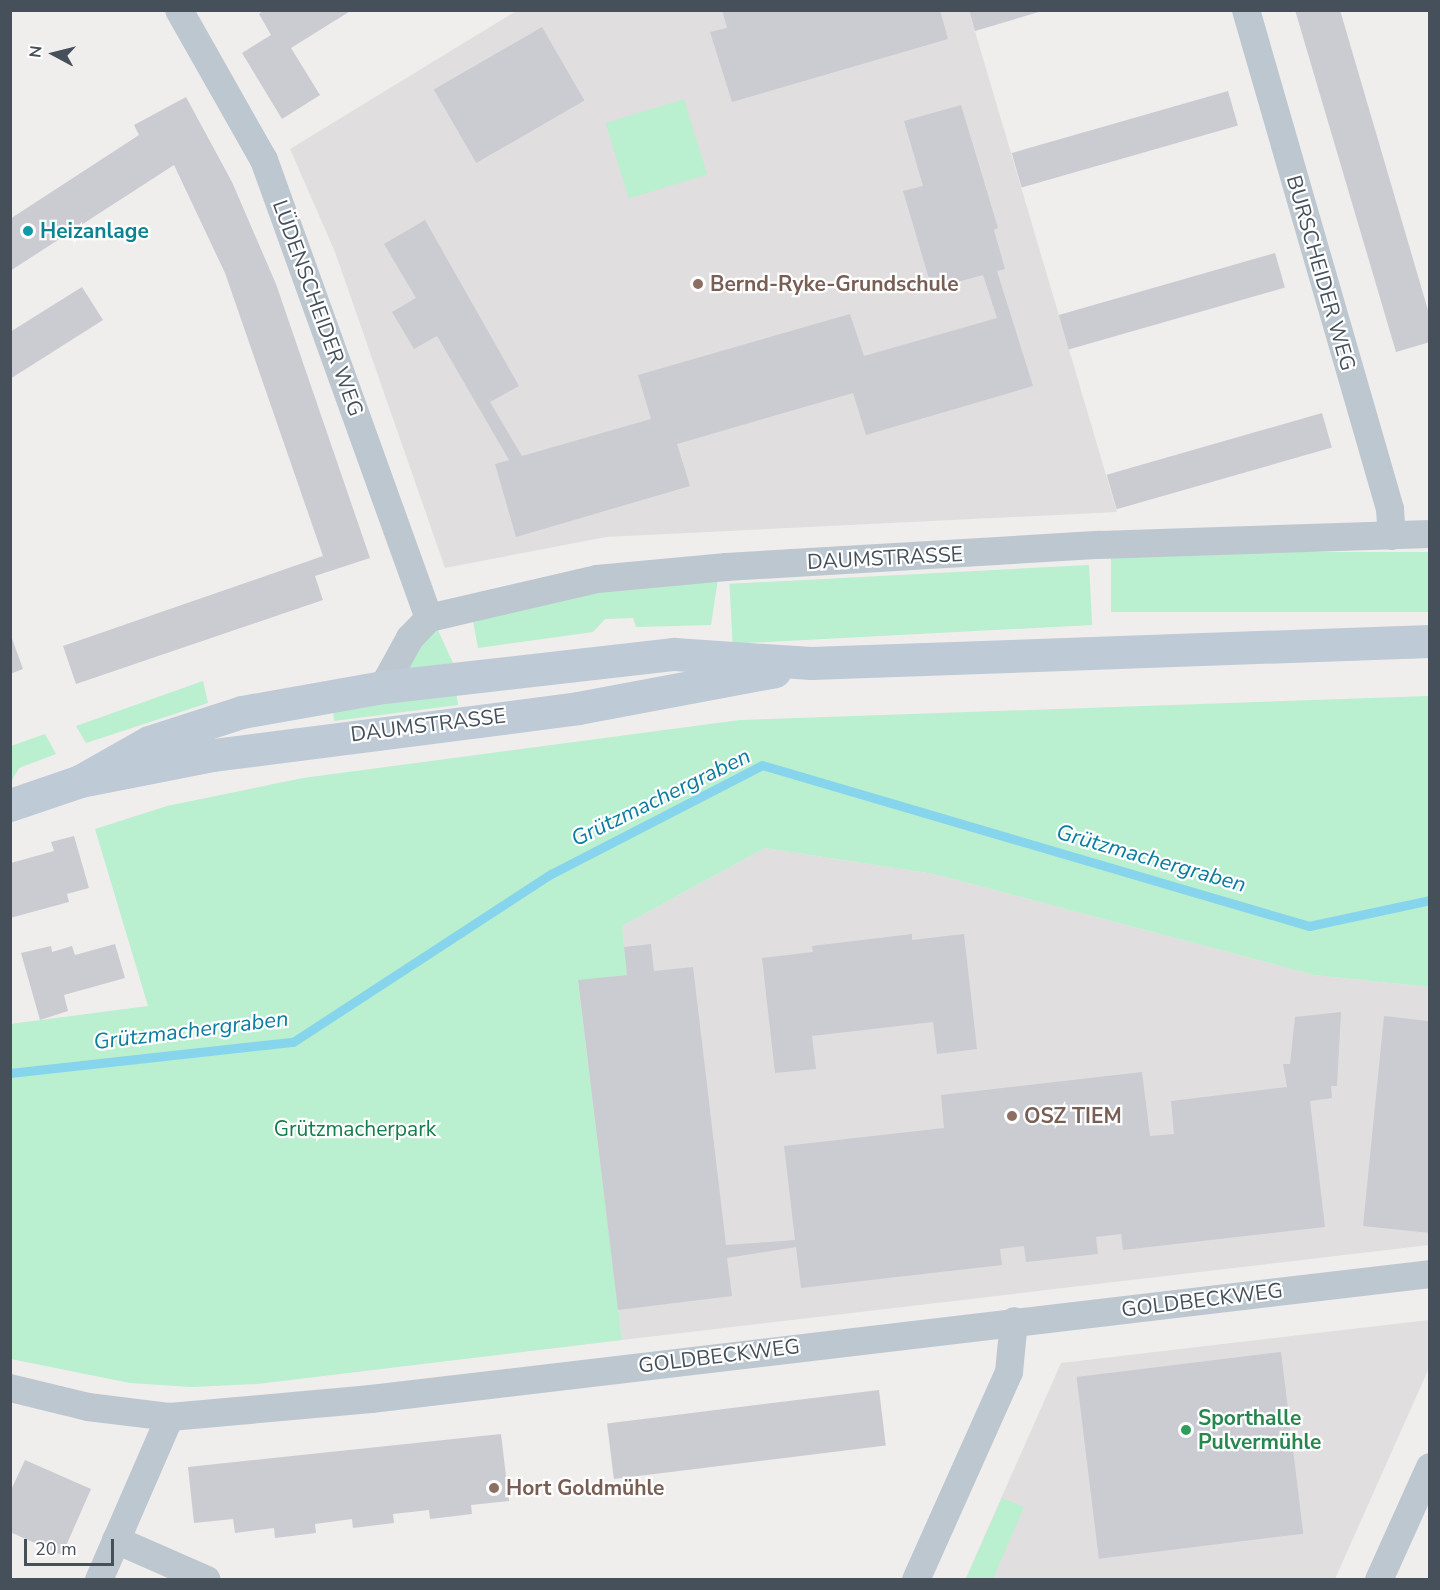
<!DOCTYPE html>
<meta charset="utf-8">
<style>
body{margin:0}
#map{position:relative;width:1440px;height:1590px;overflow:hidden;background:#f0eded;font-family:"Nunito Sans",sans-serif}
div>[style]{position:absolute}
[style*='--x']{left:calc(var(--x)*1px);top:calc(var(--y)*1px);width:calc(var(--w)*1px);rotate:calc(var(--a)*1deg)}
.education>*{inset:0;background:#e1dedf}
.green>*{inset:0;background:#baefcf;transform-origin:0 0}
.stream>*{height:9px;margin:-4.5px;padding:0 4.5px;transform-origin:4.5px;border-radius:4.5px;background:#86d5ed}
.building>*{inset:0;background:#caccd2;transform-origin:0 0}
.street>*{height:28px;margin:-14px;padding:0 14px;transform-origin:14px;border-radius:14px;background:#bdc7d0}
.secondary>*{height:33px;margin:-16.5px;padding:0 16.5px;transform-origin:16.5px;border-radius:16.5px;background:#bfcad7}
.dots>*{width:16px;height:16px;translate:-50% -50%;box-sizing:border-box;border:3px solid #fff;border-radius:50%}
span{translate:-50% -50%;white-space:nowrap;text-align:center;line-height:1.15;-webkit-text-stroke:4.5px #fff;paint-order:stroke}
.culture-label{font-size:21px;color:#0d838f;font-weight:700}
.left{translate:0 -50%;text-align:left}
.street-label{font-size:21px;color:#45505a}
.education-label{font-size:21px;color:#785e54;font-weight:700}
.park-label{font-size:21px;color:#157c4b}
.leisure-label{font-size:21px;color:#27864d;font-weight:700}
.water-label{font-size:22px;color:#0a7da0;font-style:italic}
.frame{position:absolute;inset:0;border:12px solid #45505a;pointer-events:none}
.north{position:absolute;left:24px;top:24px;width:60px;height:60px;-webkit-text-stroke:4px #fff;paint-order:stroke;rotate:277deg;font-size:16px;font-weight:700;line-height:24px;text-align:center;color:#45505a}
.north::after{content:'';display:block;margin:auto;width:21px;height:27px;background:#45505a;clip-path:polygon(50% 0,100% 100%,50% 72%,0 100%)}
.scale{position:absolute;left:24px;top:1539px;width:90px;height:27px;box-sizing:border-box;border:3px solid #45505a;border-top:0;padding-left:8px;font-size:18px;line-height:21px;white-space:nowrap;color:#45505a;-webkit-text-stroke:4px #fff;paint-order:stroke}
</style>
<div id="map">
<div class="education">
<i style="clip-path:polygon(516px 11px,969px 11px,1117px 512px,606px 537px,445px 568px,335px 252px,290px 149px)"></i>
<i style="clip-path:polygon(765px 848px,934px 874px,1314px 975px,1429px 987px,1429px 1245px,622px 1340px,578px 980px,627px 975px,622px 926px)"></i>
<i style="clip-path:polygon(1429px 1320px,1429px 1368px,1335px 1579px,965px 1580px,1061px 1363px)"></i>
</div>
<div class="green">
<i style="left:684px;top:99px;width:79px;height:82px;rotate:73deg"></i>
<i style="left:1429px;top:552px;width:60px;height:318px;rotate:90deg"></i>
<i style="left:1089px;top:565px;width:60px;height:360px;rotate:87deg"></i>
<i style="clip-path:polygon(718px 579px,711px 625px,636px 627px,633px 618px,605px 619px,593px 632px,478px 648px,472px 616px,567px 593px)"></i>
<i style="clip-path:polygon(436px 626px,453px 663px,398px 670px)"></i>
<i style="clip-path:polygon(203px 681px,208px 703px,86px 743px,76px 726px)"></i>
<i style="clip-path:polygon(456px 692px,458px 705px,334px 721px,333px 710px)"></i>
<i style="clip-path:polygon(1429px 696px,1429px 987px,1314px 975px,934px 874px,765px 848px,622px 926px,627px 975px,578px 981px,622px 1340px,257px 1384px,191px 1387px,130px 1383px,11px 1359px,10px 1024px,148px 1006px,95px 829px,167px 806px,303px 778px,740px 720px)"></i>
<i style="clip-path:polygon(45px 734px,56px 754px,19px 768px,11px 782px,11px 746px)"></i>
<i style="clip-path:polygon(1002px 1498px,1024px 1507px,993px 1579px,966px 1579px)"></i>
</div>
<div class="stream">
<i style="--x:10;--y:1073;--w:285;--a:-6.3"></i>
<i style="--x:293;--y:1042;--w:308;--a:-33.1"></i>
<i style="--x:551;--y:874;--w:237;--a:-27.3"></i>
<i style="--x:762;--y:765;--w:570;--a:16.4"></i>
<i style="--x:1309;--y:926;--w:124;--a:-12.1"></i>
</div>
<div class="building">
<i style="clip-path:polygon(264px 10px,352px 10px,291px 48px,320px 95px,282px 119px,242px 53px,271px 35px,259px 14px)"></i>
<i style="clip-path:polygon(722px 10px,940px 10px,948px 39px,732px 102px,710px 32px,727px 28px)"></i>
<i style="clip-path:polygon(969px 10px,1042px 10px,1042px 11px,975px 31px)"></i>
<i style="clip-path:polygon(1295px 10px,1340px 10px,1430px 317px,1430px 342px,1396px 352px)"></i>
<i style="left:542px;top:27px;width:85px;height:125px;rotate:60deg"></i>
<i style="left:1228px;top:91px;width:36px;height:225px;rotate:74deg"></i>
<i style="clip-path:polygon(186px 97px,232px 182px,276px 284px,370px 558px,315px 576px,323px 600px,76px 684px,63px 646px,323px 556px,225px 273px,174px 165px,10px 271px,10px 219px,139px 135px,134px 125px)"></i>
<i style="clip-path:polygon(961px 105px,998px 228px,994px 230px,1005px 269px,997px 271px,1033px 386px,866px 435px,853px 393px,677px 444px,690px 486px,516px 537px,495px 464px,509px 460px,437px 336px,414px 349px,392px 312px,416px 298px,384px 244px,425px 220px,519px 386px,490px 402px,522px 456px,651px 419px,638px 375px,850px 314px,864px 356px,997px 318px,983px 275px,932px 289px,903px 191px,923px 186px,904px 121px)"></i>
<i style="left:1275px;top:253px;width:36px;height:225px;rotate:74deg"></i>
<i style="clip-path:polygon(82px 287px,103px 320px,10px 379px,10px 332px)"></i>
<i style="left:1322px;top:413px;width:36px;height:224px;rotate:74deg"></i>
<i style="clip-path:polygon(10px 633px,23px 669px,10px 674px)"></i>
<i style="clip-path:polygon(74px 836px,89px 888px,67px 894px,69px 902px,10px 918px,11px 863px,54px 851px,51px 842px)"></i>
<i style="clip-path:polygon(912px 934px,912px 940px,964px 934px,977px 1049px,937px 1054px,933px 1022px,812px 1036px,816px 1069px,775px 1073px,762px 958px,813px 952px,812px 946px)"></i>
<i style="clip-path:polygon(115px 944px,125px 978px,64px 995px,68px 1011px,40px 1020px,21px 953px,51px 946px,52px 952px,72px 946px,75px 955px)"></i>
<i style="clip-path:polygon(651px 944px,654px 971px,693px 967px,726px 1245px,795px 1240px,784px 1146px,944px 1128px,941px 1095px,1142px 1072px,1150px 1136px,1174px 1134px,1171px 1101px,1287px 1087px,1283px 1064px,1290px 1064px,1295px 1017px,1341px 1012px,1337px 1086px,1331px 1086px,1332px 1098px,1310px 1101px,1325px 1227px,1123px 1250px,1121px 1234px,1096px 1237px,1098px 1254px,1026px 1262px,1024px 1246px,1000px 1249px,1002px 1265px,801px 1288px,796px 1247px,727px 1258px,732px 1296px,618px 1310px,578px 980px,627px 975px,624px 947px)"></i>
<i style="clip-path:polygon(1384px 1016px,1428px 1021px,1430px 1233px,1363px 1226px)"></i>
<i style="left:1281px;top:1352px;width:183px;height:206px;rotate:83deg"></i>
<i style="left:879px;top:1390px;width:56px;height:274px;rotate:83deg"></i>
<i style="clip-path:polygon(501px 1434px,509px 1501px,471px 1505px,472px 1514px,430px 1519px,429px 1510px,393px 1514px,394px 1523px,353px 1528px,352px 1519px,315px 1524px,316px 1533px,275px 1538px,274px 1528px,235px 1533px,233px 1519px,194px 1523px,188px 1467px)"></i>
<i style="clip-path:polygon(25px 1460px,91px 1489px,62px 1555px,10px 1532px,10px 1492px)"></i>
</div>
<div class="street">
<i style="--x:179;--y:10;--w:172;--a:60.5"></i>
<i style="--x:264;--y:160;--w:487;--a:70.2"></i>
<i style="--x:1246;--y:10;--w:519;--a:73.9"></i>
<i style="--x:1390;--y:509;--w:27;--a:86"></i>
<i style="--x:383;--y:687;--w:56;--a:-61.1"></i>
<i style="--x:410;--y:638;--w:28;--a:-46"></i>
<i style="--x:429;--y:618;--w:172;--a:-13.1"></i>
<i style="--x:597;--y:579;--w:130;--a:-5.3"></i>
<i style="--x:726;--y:567;--w:374;--a:-3.4"></i>
<i style="--x:1099;--y:545;--w:331;--a:-1.9"></i>
<i style="--x:10;--y:1388;--w:80;--a:13.7"></i>
<i style="--x:88;--y:1407;--w:83;--a:7"></i>
<i style="--x:170;--y:1417;--w:202;--a:-5.1"></i>
<i style="--x:371;--y:1399;--w:1066;--a:-6.73"></i>
<i style="--x:116;--y:1540;--w:99;--a:23.7"></i>
<i style="--x:99;--y:1580;--w:178;--a:-66.5"></i>
<i style="--x:916;--y:1580;--w:228;--a:-65.9"></i>
<i style="--x:1009;--y:1372;--w:51;--a:-84.4"></i>
<i style="--x:1379;--y:1580;--w:124;--a:-65.7"></i>
</div>
<div class="secondary">
<i style="--x:80;--y:781;--w:79;--a:-29.5"></i>
<i style="--x:149;--y:742;--w:98;--a:-17.9"></i>
<i style="--x:242;--y:712;--w:143;--a:-10.1"></i>
<i style="--x:383;--y:687;--w:293;--a:-6.5"></i>
<i style="--x:674;--y:654;--w:137;--a:3.8"></i>
<i style="--x:811;--y:663;--w:619;--a:-2.04"></i>
<i style="--x:10;--y:805;--w:74;--a:-18.9"></i>
<i style="--x:80;--y:781;--w:136;--a:-11.1"></i>
<i style="--x:213;--y:755;--w:368;--a:-7.3"></i>
<i style="--x:578;--y:708;--w:200;--a:-10.6"></i>
</div>
<div class="dots">
<i style="left:28px;top:231px;background:#0f9aa8"></i>
<i style="left:698px;top:284px;background:#8d6e63"></i>
<i style="left:1012px;top:1116px;background:#8d6e63"></i>
<i style="left:1186px;top:1430px;background:#2e9e5b"></i>
<i style="left:494px;top:1488px;background:#8d6e63"></i>
</div>
<div class="culture-label">
<span class="left" style="left:40px;top:231px">Heizanlage</span>
</div>
<div class="street-label">
<span style="left:1321px;top:273px;rotate:74deg">BURSCHEIDER WEG</span>
<span style="left:318px;top:308px;rotate:70deg">LÜDENSCHEIDER WEG</span>
<span style="left:885px;top:558px;rotate:-3deg">DAUMSTRASSE</span>
<span style="left:428px;top:725px;rotate:-7deg">DAUMSTRASSE</span>
<span style="left:1202px;top:1300px;rotate:-7deg">GOLDBECKWEG</span>
<span style="left:719px;top:1356px;rotate:-7deg">GOLDBECKWEG</span>
</div>
<div class="education-label">
<span class="left" style="left:710px;top:284px">Bernd-Ryke-Grundschule</span>
<span class="left" style="left:1024px;top:1116px">OSZ TIEM</span>
<span class="left" style="left:506px;top:1488px">Hort Goldmühle</span>
</div>
<div class="park-label">
<span style="left:355px;top:1129px">Grützmacherpark</span>
</div>
<div class="leisure-label">
<span class="left" style="left:1198px;top:1430px">Sporthalle<br>Pulvermühle</span>
</div>
<div class="water-label">
<span style="left:661px;top:798px;rotate:-26deg">Grützmachergraben</span>
<span style="left:1151px;top:859px;rotate:16deg">Grützmachergraben</span>
<span style="left:191px;top:1031px;rotate:-7deg">Grützmachergraben</span>
</div>
<div class="frame"></div>
<div class="north">N</div>
<div class="scale">20 m</div>
</div>
